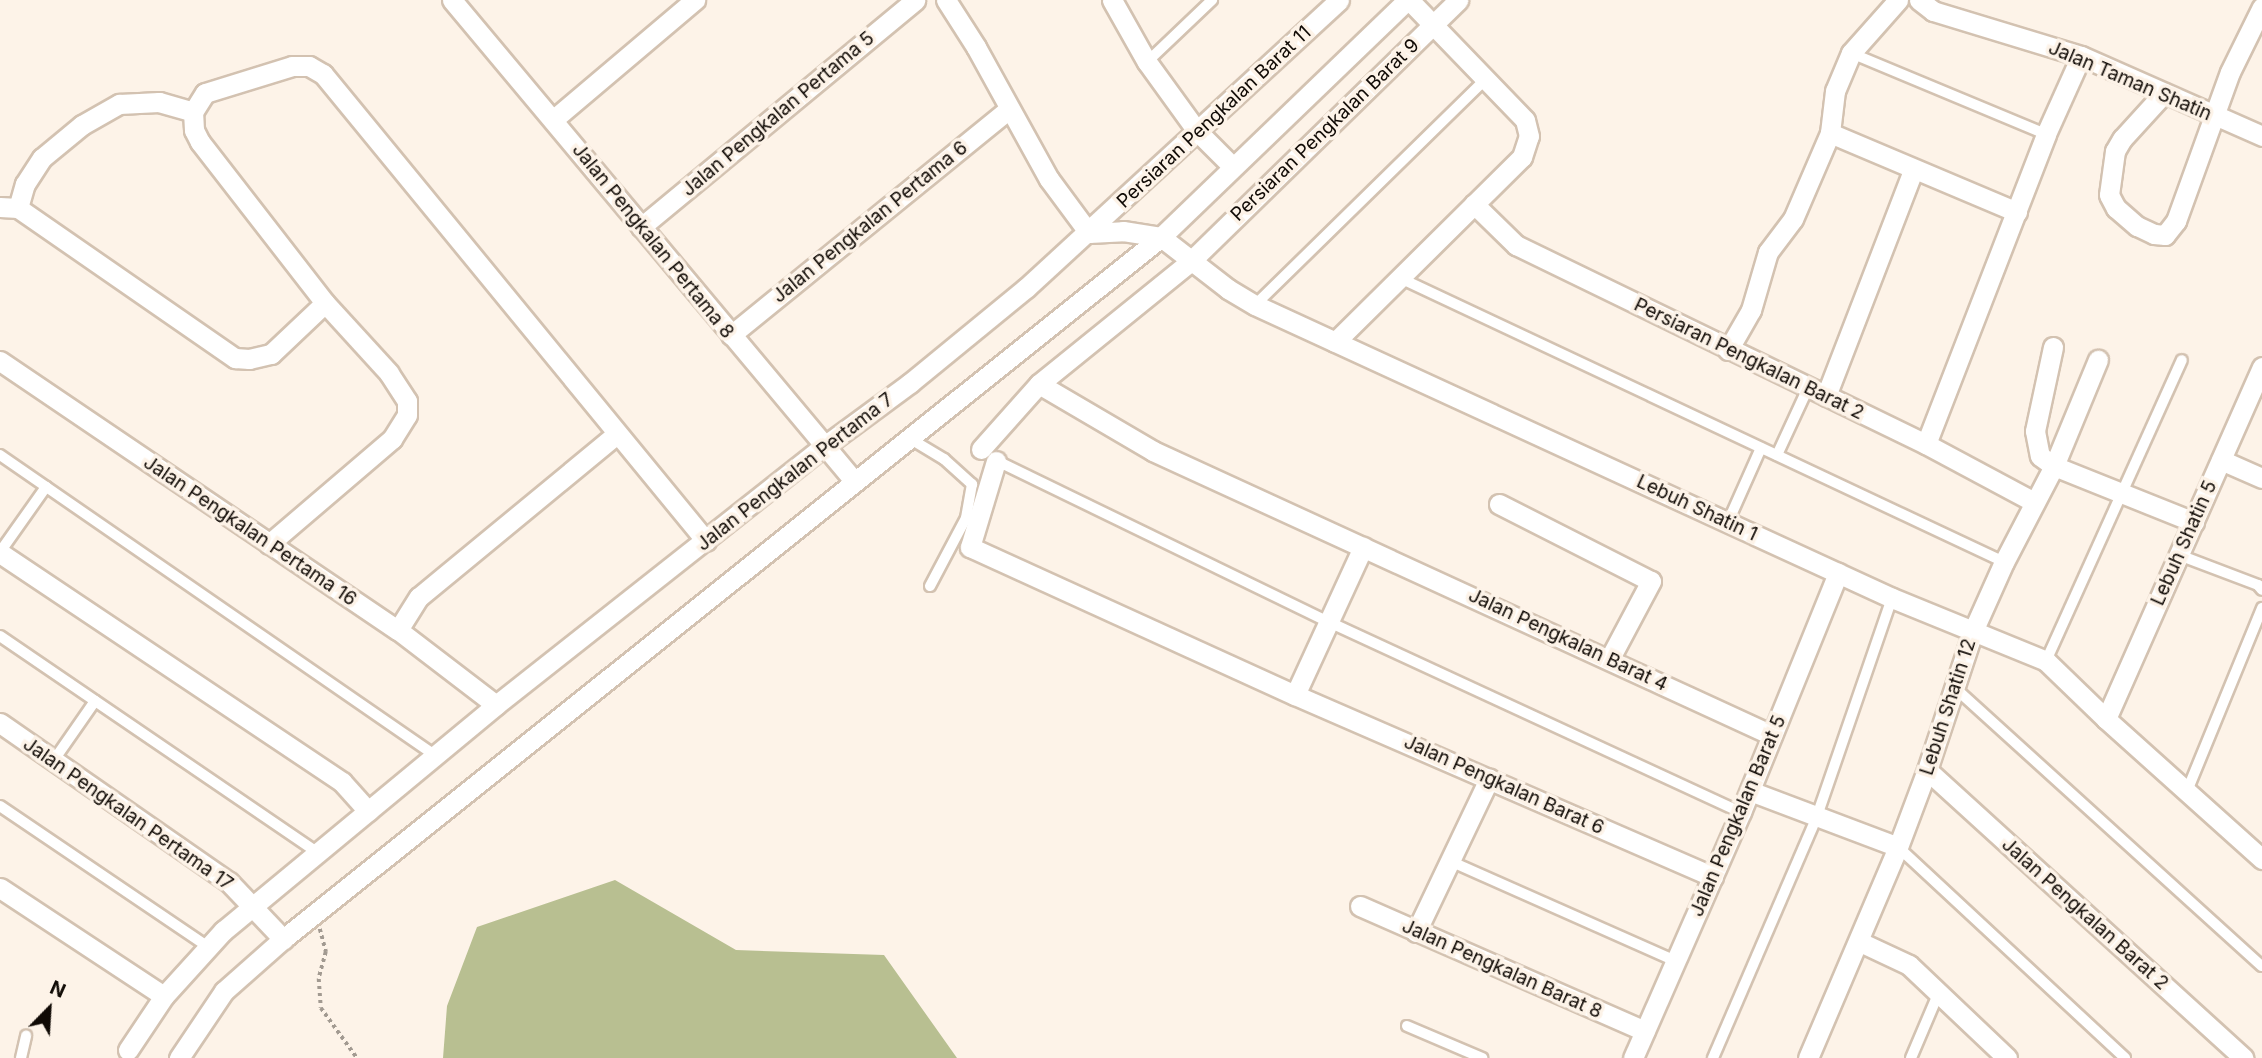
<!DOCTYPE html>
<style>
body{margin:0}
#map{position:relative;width:2262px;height:1058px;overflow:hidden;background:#fdf3e8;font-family:Inter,sans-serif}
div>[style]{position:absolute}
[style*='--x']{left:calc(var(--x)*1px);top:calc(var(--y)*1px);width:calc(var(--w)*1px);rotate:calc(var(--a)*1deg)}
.water>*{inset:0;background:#b8bf91}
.path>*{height:3.5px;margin-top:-1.75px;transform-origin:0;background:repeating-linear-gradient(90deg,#a29a91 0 3.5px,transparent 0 7px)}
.roads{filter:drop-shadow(2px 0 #d3c2b1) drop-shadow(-2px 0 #d3c2b1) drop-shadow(0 2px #d3c2b1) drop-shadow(0 -2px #d3c2b1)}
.service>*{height:10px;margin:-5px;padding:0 5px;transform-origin:5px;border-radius:5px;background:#fff}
.minor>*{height:19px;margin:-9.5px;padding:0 9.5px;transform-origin:9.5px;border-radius:9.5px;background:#fff}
span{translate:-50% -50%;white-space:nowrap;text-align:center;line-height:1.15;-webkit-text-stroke:7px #fdf3e8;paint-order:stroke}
.street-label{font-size:19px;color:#100a05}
.north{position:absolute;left:14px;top:974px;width:70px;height:70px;-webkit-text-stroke:5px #fdf3e8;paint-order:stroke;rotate:24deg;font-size:19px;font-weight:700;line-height:28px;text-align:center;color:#100a05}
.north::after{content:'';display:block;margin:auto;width:24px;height:32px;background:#100a05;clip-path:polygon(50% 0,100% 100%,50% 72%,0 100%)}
</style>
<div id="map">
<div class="water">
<i style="clip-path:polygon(615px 880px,736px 950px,884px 955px,957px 1058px,443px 1058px,447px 1006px,477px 927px)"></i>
</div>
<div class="path">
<i style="--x:320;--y:929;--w:24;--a:75"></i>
<i style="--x:326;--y:952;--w:28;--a:105"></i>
<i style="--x:319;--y:979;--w:29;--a:86"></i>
<i style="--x:321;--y:1008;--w:62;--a:54.2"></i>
</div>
<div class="roads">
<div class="service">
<i style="--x:1851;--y:53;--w:211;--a:22.6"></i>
<i style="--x:1147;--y:62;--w:90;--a:-43.6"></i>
<i style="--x:1400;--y:278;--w:667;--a:25.18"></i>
<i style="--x:1255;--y:305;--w:323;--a:-44.4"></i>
<i style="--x:909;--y:438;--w:41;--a:31"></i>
<i style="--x:944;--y:459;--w:38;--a:42"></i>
<i style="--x:972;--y:484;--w:35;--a:100"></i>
<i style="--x:966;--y:518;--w:77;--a:117.9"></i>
<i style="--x:0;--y:455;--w:530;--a:34.62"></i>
<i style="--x:1777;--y:455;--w:74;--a:-65.2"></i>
<i style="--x:995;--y:460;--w:371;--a:25.9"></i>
<i style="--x:1329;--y:622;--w:454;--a:24.8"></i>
<i style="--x:1728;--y:522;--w:81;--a:-66"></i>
<i style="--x:0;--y:552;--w:80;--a:-54.7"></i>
<i style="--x:2179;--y:555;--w:85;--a:20.8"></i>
<i style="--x:2258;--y:585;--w:6;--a:51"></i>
<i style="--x:0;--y:636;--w:385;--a:34.3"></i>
<i style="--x:2046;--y:661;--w:330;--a:-65.7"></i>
<i style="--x:1955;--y:688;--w:414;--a:42.2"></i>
<i style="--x:54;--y:760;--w:72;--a:-55.2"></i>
<i style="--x:2187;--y:791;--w:198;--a:-67.7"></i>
<i style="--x:0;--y:806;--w:250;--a:34.1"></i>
<i style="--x:1898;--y:847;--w:310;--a:42.9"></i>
<i style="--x:1450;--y:861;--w:247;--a:23.9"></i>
<i style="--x:1407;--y:1026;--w:82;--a:23.1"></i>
<i style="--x:21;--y:1058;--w:23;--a:-77"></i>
<i style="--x:1713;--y:1058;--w:263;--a:-66.7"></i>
<i style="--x:1817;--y:816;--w:231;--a:-71"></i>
<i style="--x:1911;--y:1058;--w:72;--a:-67"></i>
</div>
<div class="minor">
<i style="--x:452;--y:0;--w:628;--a:50.1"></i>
<i style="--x:946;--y:0;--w:56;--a:57.4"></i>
<i style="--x:976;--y:47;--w:151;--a:61.1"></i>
<i style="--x:1049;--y:179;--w:67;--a:53.5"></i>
<i style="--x:1112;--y:0;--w:71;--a:60.6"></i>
<i style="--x:1147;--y:62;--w:85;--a:54.1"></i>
<i style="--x:1197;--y:131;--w:49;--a:45"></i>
<i style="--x:1898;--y:0;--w:71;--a:131.6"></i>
<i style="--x:1851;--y:53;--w:41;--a:112.8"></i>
<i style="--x:1835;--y:91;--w:42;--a:96.8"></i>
<i style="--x:1830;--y:133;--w:203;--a:22.9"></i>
<i style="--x:1919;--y:0;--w:18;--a:38"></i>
<i style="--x:1933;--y:11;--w:155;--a:16.9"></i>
<i style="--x:2081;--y:56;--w:198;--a:23.8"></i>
<i style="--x:2164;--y:93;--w:62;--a:132.4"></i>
<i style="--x:2122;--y:139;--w:14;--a:120"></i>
<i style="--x:2115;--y:151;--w:44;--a:97.8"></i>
<i style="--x:2109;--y:195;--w:15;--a:62"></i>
<i style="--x:2116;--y:208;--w:28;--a:41"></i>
<i style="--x:2137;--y:226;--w:19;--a:25"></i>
<i style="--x:2154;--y:234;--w:11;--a:5"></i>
<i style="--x:2165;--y:235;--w:18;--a:-52"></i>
<i style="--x:2176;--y:221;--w:158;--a:-70.1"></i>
<i style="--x:2230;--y:72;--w:72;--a:-63.8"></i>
<i style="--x:554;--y:119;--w:185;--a:-40.2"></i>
<i style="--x:1474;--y:204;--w:59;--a:44.3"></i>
<i style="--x:1516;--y:245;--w:456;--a:25.9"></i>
<i style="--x:1926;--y:444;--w:123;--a:28.2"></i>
<i style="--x:0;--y:207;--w:18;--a:3"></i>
<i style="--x:18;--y:208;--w:264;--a:34.7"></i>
<i style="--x:235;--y:358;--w:14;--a:4"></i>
<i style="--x:249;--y:359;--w:23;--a:-13"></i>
<i style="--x:271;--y:354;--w:74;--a:-43.4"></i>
<i style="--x:18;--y:208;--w:25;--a:-74"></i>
<i style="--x:25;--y:184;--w:31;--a:-57"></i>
<i style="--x:42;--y:158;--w:52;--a:-39.5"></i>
<i style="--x:82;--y:125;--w:43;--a:-29.6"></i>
<i style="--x:119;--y:104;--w:40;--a:-2.9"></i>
<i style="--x:159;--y:102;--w:35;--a:16"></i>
<i style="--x:641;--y:227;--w:356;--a:-39.6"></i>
<i style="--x:1089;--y:233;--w:34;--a:-3"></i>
<i style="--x:1123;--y:231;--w:38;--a:9"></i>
<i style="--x:1161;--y:237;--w:85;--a:37.8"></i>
<i style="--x:1228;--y:289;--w:31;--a:31"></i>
<i style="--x:1255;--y:305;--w:701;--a:24.7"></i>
<i style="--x:1892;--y:598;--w:166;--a:22.2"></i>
<i style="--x:2046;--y:661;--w:83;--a:44"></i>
<i style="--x:2106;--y:719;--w:210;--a:41.9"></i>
<i style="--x:731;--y:335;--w:358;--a:-39.1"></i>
<i style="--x:1335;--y:342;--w:263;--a:-44.7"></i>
<i style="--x:1522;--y:157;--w:22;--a:-72"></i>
<i style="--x:1529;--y:136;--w:16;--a:-104"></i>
<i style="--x:1525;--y:120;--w:167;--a:-134"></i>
<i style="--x:2053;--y:347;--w:86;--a:102.1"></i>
<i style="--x:2035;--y:431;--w:25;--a:79"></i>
<i style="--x:2040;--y:456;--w:17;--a:36"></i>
<i style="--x:2054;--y:466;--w:151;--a:21.8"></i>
<i style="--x:1728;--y:350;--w:46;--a:-60.1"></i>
<i style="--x:1751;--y:310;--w:60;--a:-73.7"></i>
<i style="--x:1768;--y:252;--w:41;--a:-52.9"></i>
<i style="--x:1793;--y:219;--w:94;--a:-66.7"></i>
<i style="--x:0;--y:361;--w:480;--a:34.1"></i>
<i style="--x:398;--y:630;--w:123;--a:37.4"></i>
<i style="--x:1039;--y:384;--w:132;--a:30.4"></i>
<i style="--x:1153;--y:451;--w:681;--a:24.65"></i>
<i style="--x:1826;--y:396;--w:242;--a:-68.9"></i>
<i style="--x:1926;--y:444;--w:332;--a:-68.8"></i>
<i style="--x:2046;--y:134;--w:85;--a:-65.8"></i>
<i style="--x:981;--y:449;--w:87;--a:-48.3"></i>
<i style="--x:1039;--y:384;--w:197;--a:-39"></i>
<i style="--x:1192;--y:260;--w:372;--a:-44.3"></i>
<i style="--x:2221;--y:460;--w:45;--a:23.7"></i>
<i style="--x:996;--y:461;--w:90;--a:106.8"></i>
<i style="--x:970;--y:547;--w:357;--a:24.5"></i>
<i style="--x:1295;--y:695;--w:456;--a:23.5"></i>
<i style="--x:1499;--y:504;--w:170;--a:26.9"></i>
<i style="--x:1651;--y:581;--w:87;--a:118"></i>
<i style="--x:269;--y:544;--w:162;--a:-40.5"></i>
<i style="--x:392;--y:439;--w:28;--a:-58"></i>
<i style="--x:407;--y:415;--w:14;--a:-90"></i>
<i style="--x:407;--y:401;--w:33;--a:-123"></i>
<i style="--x:389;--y:373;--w:95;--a:-132.4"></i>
<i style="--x:325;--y:303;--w:204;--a:-127.8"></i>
<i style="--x:200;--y:142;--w:13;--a:-117"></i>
<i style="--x:194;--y:130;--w:18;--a:-93"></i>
<i style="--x:193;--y:112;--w:22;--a:-58"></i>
<i style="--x:205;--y:93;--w:91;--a:-17.2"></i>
<i style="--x:292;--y:66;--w:17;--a:0"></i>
<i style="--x:309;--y:66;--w:16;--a:30"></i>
<i style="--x:323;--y:74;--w:604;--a:50.64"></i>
<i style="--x:0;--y:553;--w:412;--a:33.8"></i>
<i style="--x:342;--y:782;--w:39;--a:48"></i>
<i style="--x:398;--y:630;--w:39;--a:-58"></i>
<i style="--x:419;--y:597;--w:256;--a:-39.5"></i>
<i style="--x:1295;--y:695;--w:163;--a:-65.3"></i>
<i style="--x:2106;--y:719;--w:385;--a:-66.1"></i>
<i style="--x:0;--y:723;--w:279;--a:34.8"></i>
<i style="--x:229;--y:882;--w:79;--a:46.5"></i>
<i style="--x:1927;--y:770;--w:428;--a:42.3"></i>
<i style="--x:1750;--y:791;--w:158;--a:20.7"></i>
<i style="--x:0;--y:888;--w:196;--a:33.4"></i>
<i style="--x:1360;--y:906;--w:311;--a:23.7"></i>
<i style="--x:1416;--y:932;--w:170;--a:-64.5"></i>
<i style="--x:1860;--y:942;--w:54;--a:25.1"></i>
<i style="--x:1909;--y:965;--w:135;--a:43.5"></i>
<i style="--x:128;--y:1050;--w:65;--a:-56.3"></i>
<i style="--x:164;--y:996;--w:88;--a:-47.8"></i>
<i style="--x:223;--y:931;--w:354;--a:-39.6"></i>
<i style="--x:496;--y:705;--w:417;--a:-38.3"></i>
<i style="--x:823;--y:447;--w:108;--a:-36.3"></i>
<i style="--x:910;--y:383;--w:150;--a:-39.3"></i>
<i style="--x:1026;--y:288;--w:425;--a:-42.6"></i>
<i style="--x:179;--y:1058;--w:81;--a:-56.1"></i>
<i style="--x:224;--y:991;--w:79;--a:-41.4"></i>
<i style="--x:283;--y:939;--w:1124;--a:-38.64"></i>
<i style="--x:1161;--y:237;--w:342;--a:-43.9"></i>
<i style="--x:1633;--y:1058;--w:269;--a:-66.3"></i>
<i style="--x:1741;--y:812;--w:258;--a:-67.9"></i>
<i style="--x:1808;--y:1058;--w:229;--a:-66.9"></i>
<i style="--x:1898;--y:847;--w:82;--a:-69.4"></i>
<i style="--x:1927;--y:770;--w:149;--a:-71.6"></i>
<i style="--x:1974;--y:629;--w:73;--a:-65.9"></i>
<i style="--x:2004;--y:562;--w:108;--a:-62.5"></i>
<i style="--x:2054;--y:466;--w:115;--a:-67.5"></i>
</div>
</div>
<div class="street-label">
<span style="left:2130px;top:81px;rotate:23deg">Jalan Taman Shatin</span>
<span style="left:778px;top:114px;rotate:-40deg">Jalan Pengkalan Pertama 5</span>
<span style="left:1214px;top:117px;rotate:-43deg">Persiaran Pengkalan Barat 11</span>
<span style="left:1325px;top:130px;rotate:-44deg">Persiaran Pengkalan Barat 9</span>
<span style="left:870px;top:222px;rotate:-39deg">Jalan Pengkalan Pertama 6</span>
<span style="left:653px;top:241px;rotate:51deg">Jalan Pengkalan Pertama 8</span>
<span style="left:1749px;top:359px;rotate:26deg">Persiaran Pengkalan Barat 2</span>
<span style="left:795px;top:472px;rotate:-38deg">Jalan Pengkalan Pertama 7</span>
<span style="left:1697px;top:508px;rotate:25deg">Lebuh Shatin 1</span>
<span style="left:250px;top:531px;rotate:34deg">Jalan Pengkalan Pertama 16</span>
<span style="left:2184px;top:543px;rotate:-66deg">Lebuh Shatin 5</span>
<span style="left:1568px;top:640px;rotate:25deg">Jalan Pengkalan Barat 4</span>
<span style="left:1948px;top:707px;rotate:-72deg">Lebuh Shatin 12</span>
<span style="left:1504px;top:785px;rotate:24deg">Jalan Pengkalan Barat 6</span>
<span style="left:128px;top:814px;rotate:35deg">Jalan Pengkalan Pertama 17</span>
<span style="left:1738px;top:816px;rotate:-67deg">Jalan Pengkalan Barat 5</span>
<span style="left:2085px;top:914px;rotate:42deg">Jalan Pengkalan Barat 2</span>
<span style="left:1502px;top:969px;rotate:24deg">Jalan Pengkalan Barat 8</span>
</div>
<div class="north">N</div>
</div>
